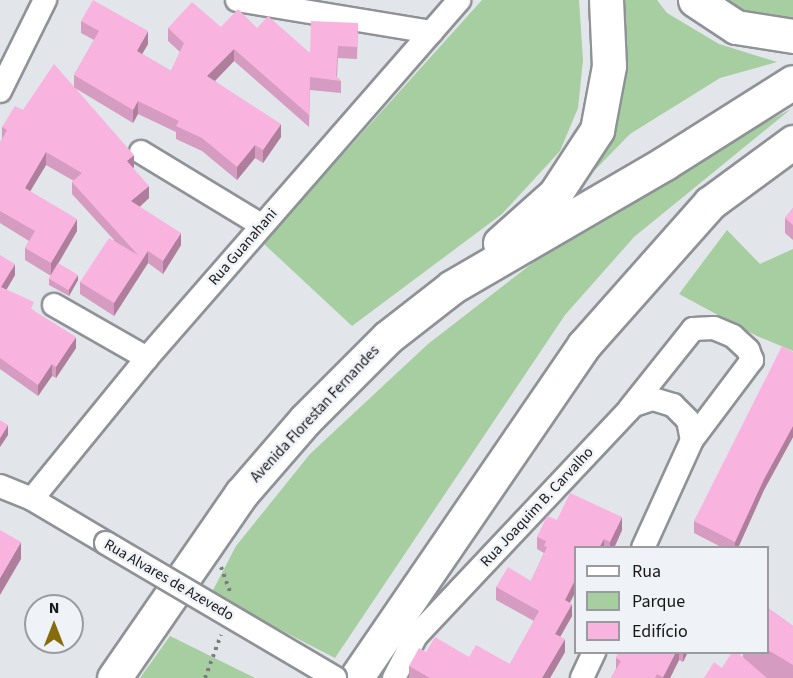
<!DOCTYPE html>
<meta charset="utf-8">
<style>
body{margin:0}
#map{position:relative;width:793px;height:678px;overflow:hidden;background:#e2e5ea;font-family:"Source Sans 3",sans-serif}
div>[style]{position:absolute}
[style*='--x']{left:calc(var(--x)*1px);top:calc(var(--y)*1px);width:calc(var(--w)*1px);rotate:calc(var(--a)*1deg)}
.green>*{inset:0;background:#a6cea0}
.path>*{height:4px;margin-top:-2px;transform-origin:0;background:repeating-linear-gradient(90deg,#7b7d80 0 3px,transparent 0 7.5px)}
.roads{filter:drop-shadow(2px 0 #8f9296) drop-shadow(-2px 0 #8f9296) drop-shadow(0 2px #8f9296) drop-shadow(0 -2px #8f9296)}
.minor>*{height:22px;margin:-11px;padding:0 11px;transform-origin:11px;border-radius:11px;background:#fff}
.trunk>*{height:33px;margin:-16.5px;padding:0 16.5px;transform-origin:16.5px;border-radius:16.5px;background:#fff}
.bridges{filter:drop-shadow(2px 0 #8f9296) drop-shadow(-2px 0 #8f9296) drop-shadow(0 2px #8f9296) drop-shadow(0 -2px #8f9296)}
.minor-bridge>*{height:22px;margin:-11px;padding:0 11px;transform-origin:11px;border-radius:11px;background:#fff}
.wall>*{inset:0;background:#d59bc0}
.shaded-wall>*{inset:0;background:#ae7e9c}
.building>*{inset:0;background:#f8b4df;transform-origin:0 0}
span{translate:-50% -50%;white-space:nowrap;text-align:center;line-height:1.15;-webkit-text-stroke:5px #eff2f7;paint-order:stroke}
.street-label{font-size:15px;color:#171819}
.legend{position:absolute;left:574px;top:546px;width:195px;height:108px;box-sizing:border-box;background:#eff2f7;border:2px solid #999b9e;margin:0;padding:8px 10px;list-style:none;font-size:18px;color:#171819}
.legend li{display:flex;align-items:center;gap:12px;height:30px}
.legend b{width:30px;border:2px solid #999b9e}
.north{position:absolute;left:24px;top:594px;width:60px;height:60px;box-sizing:border-box;background:#eff2f7;border:2px solid #999b9e;border-radius:50%;rotate:0deg;font-size:16px;font-weight:700;line-height:24px;text-align:center;color:#171819}
.north::after{content:'';display:block;margin:auto;width:21px;height:27px;background:#866d0b;clip-path:polygon(50% 0,100% 100%,50% 72%,0 100%)}
</style>
<div id="map">
<div class="green">
<i style="clip-path:polygon(482px 0,579px 0,583px 60px,578px 108px,560px 151px,502px 214px,352px 326px,263px 243px)"></i>
<i style="clip-path:polygon(610px 0,657px 0,667px 13px,719px 44px,777px 62px,720px 78px,630px 134px,591px 174px,612px 91px)"></i>
<i style="clip-path:polygon(713px 0,793px 0,793px 23px,767px 21px)"></i>
<i style="clip-path:polygon(791px 109px,634px 237px,565px 315px,335px 658px,211px 594px,236px 546px,310px 454px,428px 344px,543px 255px,689px 163px)"></i>
<i style="clip-path:polygon(727px 230px,760px 264px,793px 249px,793px 351px,757px 336px,679px 294px)"></i>
<i style="clip-path:polygon(170px 636px,255px 678px,140px 678px)"></i>
</div>
<div class="path">
<i style="--x:221;--y:567;--w:27;--a:70"></i>
<i style="--x:205;--y:678;--w:46;--a:-69.6"></i>
</div>
<div class="roads">
<div class="minor">
<i style="--x:237;--y:0;--w:197;--a:9.4"></i>
<i style="--x:0;--y:91;--w:102;--a:-63.7"></i>
<i style="--x:141;--y:152;--w:140;--a:31.3"></i>
<i style="--x:54;--y:305;--w:107;--a:29.7"></i>
<i style="--x:630;--y:408;--w:101;--a:-51.4"></i>
<i style="--x:693;--y:329;--w:21;--a:-3"></i>
<i style="--x:714;--y:328;--w:21;--a:23"></i>
<i style="--x:733;--y:336;--w:21;--a:43"></i>
<i style="--x:748;--y:350;--w:11;--a:68"></i>
<i style="--x:752;--y:360;--w:100;--a:126.9"></i>
<i style="--x:692;--y:440;--w:119;--a:114.4"></i>
<i style="--x:0;--y:486;--w:35;--a:22"></i>
<i style="--x:32;--y:499;--w:86;--a:30.7"></i>
<i style="--x:32;--y:499;--w:182;--a:-50.8"></i>
<i style="--x:147;--y:358;--w:475;--a:-48.9"></i>
<i style="--x:394;--y:678;--w:47;--a:-62.4"></i>
<i style="--x:416;--y:636;--w:318;--a:-46.7"></i>
<i style="--x:634;--y:405;--w:20;--a:-18"></i>
<i style="--x:653;--y:399;--w:21;--a:17"></i>
<i style="--x:673;--y:405;--w:21;--a:45"></i>
<i style="--x:688;--y:420;--w:20;--a:79"></i>
<i style="--x:582;--y:678;--w:29;--a:-65"></i>
</div>
<div class="trunk">
<i style="--x:695;--y:0;--w:49;--a:33.4"></i>
<i style="--x:736;--y:27;--w:58;--a:9"></i>
<i style="--x:500;--y:243;--w:74;--a:-41.7"></i>
<i style="--x:555;--y:194;--w:77;--a:-56.7"></i>
<i style="--x:597;--y:130;--w:65;--a:-79.4"></i>
<i style="--x:609;--y:66;--w:66;--a:-92.6"></i>
<i style="--x:114;--y:678;--w:224;--a:-55.4"></i>
<i style="--x:241;--y:494;--w:98;--a:-49.1"></i>
<i style="--x:305;--y:420;--w:117;--a:-45"></i>
<i style="--x:388;--y:337;--w:81;--a:-38"></i>
<i style="--x:452;--y:287;--w:246;--a:-30.2"></i>
<i style="--x:665;--y:163;--w:151;--a:-32.3"></i>
<i style="--x:356;--y:678;--w:404;--a:-55.6"></i>
<i style="--x:584;--y:345;--w:190;--a:-48.4"></i>
<i style="--x:710;--y:203;--w:103;--a:-36.3"></i>
</div>
</div>
<div class="bridges">
<div class="minor-bridge">
<i style="--x:106;--y:543;--w:266;--a:30.5"></i>
</div>
</div>
<div class="wall">
<i style="clip-path:polygon(81px 21px,148px 44px,142px 54px,171px 71px,180px 52px,168px 41px,168px 28px,221px 27px,257px 28px,310px 53px,358px 23px,357px 59px,338px 58px,337px 77px,341px 81px,341px 93px,310px 90px,309px 127px,234px 61px,215px 81px,281px 137px,263px 163px,255px 158px,237px 180px,202px 151px,176px 139px,176px 132px,138px 114px,133px 123px,75px 88px,134px 167px,133px 168px,149px 198px,140px 207px,181px 245px,163px 274px,148px 263px,114px 316px,80px 294px,80px 282px,114px 240px,72px 194px,72px 182px,74px 181px,46px 165px,30px 191px,77px 231px,58px 263px,78px 280px,69px 296px,49px 285px,49px 279px,51px 276px,25px 260px,25px 248px,29px 241px,0 223px,0 143px,2px 139px,2px 127px,23px 110px,74px 87px,74px 75px,94px 40px,81px 33px)"></i>
<i style="clip-path:polygon(793px 208px,793px 240px,785px 233px,785px 218px)"></i>
<i style="clip-path:polygon(0 255px,15px 275px,6px 290px,34px 311px,76px 348px,56px 378px,52px 376px,38px 396px,0 369px)"></i>
<i style="clip-path:polygon(793px 352px,793px 437px,764px 490px,738px 548px,723px 548px,694px 533px,694px 521px)"></i>
<i style="clip-path:polygon(557px 520px,622px 530px,614px 548px,576px 548px,576px 591px,570px 602px,572px 616px,560px 637px,565px 652px,550px 678px,409px 678px,409px 666px,426px 652px,469px 657px,510px 664px,534px 621px,496px 600px,496px 587px,531px 581px,544px 553px,537px 549px,537px 537px)"></i>
<i style="clip-path:polygon(768px 608px,793px 626px,793px 678px,704px 678px,743px 657px,743px 652px,768px 652px)"></i>
<i style="clip-path:polygon(619px 652px,688px 652px,683px 662px,679px 660px,670px 678px,611px 678px,616px 669px,616px 658px)"></i>
</div>
<div class="shaded-wall">
<i style="clip-path:polygon(148px 31px,148px 44px,137px 63px,137px 51px)"></i>
<i style="clip-path:polygon(234px 49px,234px 61px,207px 89px,207px 76px)"></i>
<i style="clip-path:polygon(138px 101px,138px 114px,133px 123px,133px 110px)"></i>
<i style="clip-path:polygon(281px 124px,281px 137px,263px 163px,263px 150px)"></i>
<i style="clip-path:polygon(255px 145px,255px 158px,237px 180px,237px 167px)"></i>
<i style="clip-path:polygon(46px 152px,46px 165px,25px 200px,25px 188px)"></i>
<i style="clip-path:polygon(134px 155px,134px 167px,127px 174px,127px 161px)"></i>
<i style="clip-path:polygon(149px 186px,149px 198px,131px 214px,131px 201px)"></i>
<i style="clip-path:polygon(77px 219px,77px 231px,51px 276px,51px 263px)"></i>
<i style="clip-path:polygon(181px 233px,181px 245px,163px 274px,163px 261px)"></i>
<i style="clip-path:polygon(148px 251px,148px 263px,114px 316px,114px 303px)"></i>
<i style="clip-path:polygon(15px 264px,15px 275px,1px 299px,1px 287px)"></i>
<i style="clip-path:polygon(78px 275px,78px 280px,69px 296px,69px 290px)"></i>
<i style="clip-path:polygon(76px 337px,76px 348px,56px 378px,56px 367px)"></i>
<i style="clip-path:polygon(52px 364px,52px 376px,38px 396px,38px 385px)"></i>
<i style="clip-path:polygon(8px 425px,8px 435px,0 447px,0 438px)"></i>
<i style="clip-path:polygon(793px 426px,793px 437px,764px 490px,738px 548px,735px 548px,735px 542px,764px 479px)"></i>
<i style="clip-path:polygon(622px 517px,622px 530px,614px 548px,610px 548px,610px 542px)"></i>
<i style="clip-path:polygon(604px 539px,604px 548px,599px 548px)"></i>
<i style="clip-path:polygon(21px 542px,21px 559px,0 595px,0 578px)"></i>
<i style="clip-path:polygon(576px 578px,576px 591px,565px 612px,565px 600px)"></i>
<i style="clip-path:polygon(572px 604px,572px 616px,555px 646px,555px 634px)"></i>
<i style="clip-path:polygon(565px 639px,565px 652px,550px 678px,542px 678px)"></i>
<i style="clip-path:polygon(676px 652px,679px 652px,679px 660px,670px 678px,663px 678px)"></i>
<i style="clip-path:polygon(683px 652px,688px 652px,683px 662px)"></i>
</div>
<div class="building">
<i style="clip-path:polygon(93px 0,148px 31px,137px 51px,171px 71px,184px 43px,168px 28px,192px 2px,221px 27px,238px 9px,257px 28px,268px 16px,310px 53px,311px 21px,358px 23px,357px 47px,338px 46px,336px 76px,341px 81px,310px 77px,309px 115px,234px 49px,207px 76px,281px 124px,263px 150px,255px 145px,237px 167px,202px 138px,176px 126px,179px 121px,138px 101px,133px 110px,74px 75px,99px 31px,81px 21px)"></i>
<i style="clip-path:polygon(54px 64px,134px 155px,127px 161px,149px 186px,131px 201px,181px 233px,163px 261px,148px 251px,114px 303px,80px 282px,109px 238px,138px 255px,72px 182px,82px 173px,46px 152px,25px 188px,77px 219px,51px 263px,25px 248px,35px 231px,0 211px,0 143px,7px 130px,2px 127px,15px 106px,23px 110px)"></i>
<i style="clip-path:polygon(793px 208px,793px 225px,785px 218px)"></i>
<i style="clip-path:polygon(0 255px,15px 264px,1px 287px,34px 302px,31px 309px,76px 337px,56px 367px,52px 364px,38px 385px,0 358px)"></i>
<i style="left:58px;top:263px;width:23px;height:18px;rotate:31deg"></i>
<i style="clip-path:polygon(782px 346px,793px 352px,793px 426px,764px 479px,735px 542px,694px 521px)"></i>
<i style="clip-path:polygon(0 420px,8px 425px,0 438px)"></i>
<i style="clip-path:polygon(570px 493px,622px 517px,610px 542px,604px 539px,599px 548px,576px 548px,576px 578px,565px 600px,572px 604px,555px 634px,565px 639px,542px 678px,430px 678px,409px 666px,419px 648px,426px 652px,435px 637px,469px 657px,476px 645px,510px 664px,539px 611px,496px 587px,508px 567px,531px 581px,547px 547px,544px 546px,546px 541px,537px 537px,547px 516px,557px 520px)"></i>
<i style="clip-path:polygon(0 530px,21px 542px,0 578px)"></i>
<i style="clip-path:polygon(768px 608px,793px 626px,793px 665px,768px 650px)"></i>
<i style="clip-path:polygon(619px 652px,676px 652px,663px 677px,657px 674px,655px 678px,611px 678px,621px 661px,616px 658px)"></i>
<i style="clip-path:polygon(732px 652px,737px 652px,767px 678px,704px 678px,714px 662px,722px 668px)"></i>
</div>
<div class="street-label">
<span style="left:243px;top:247px;rotate:-49deg">Rua Guanahani</span>
<span style="left:315px;top:414px;rotate:-47deg">Avenida Florestan Fernandes</span>
<span style="left:537px;top:507px;rotate:-47deg">Rua Joaquim B. Carvalho</span>
<span style="left:169px;top:580px;rotate:30deg">Rua Alvares de Azevedo</span>
</div>
<ul class="legend">
<li><b style="height:8px;background:#fff"></b>Rua</li>
<li><b style="height:16px;background:#a6cea0"></b>Parque</li>
<li><b style="height:16px;background:#f8b4df"></b>Edifício</li>
</ul>
<div class="north">N</div>
</div>
